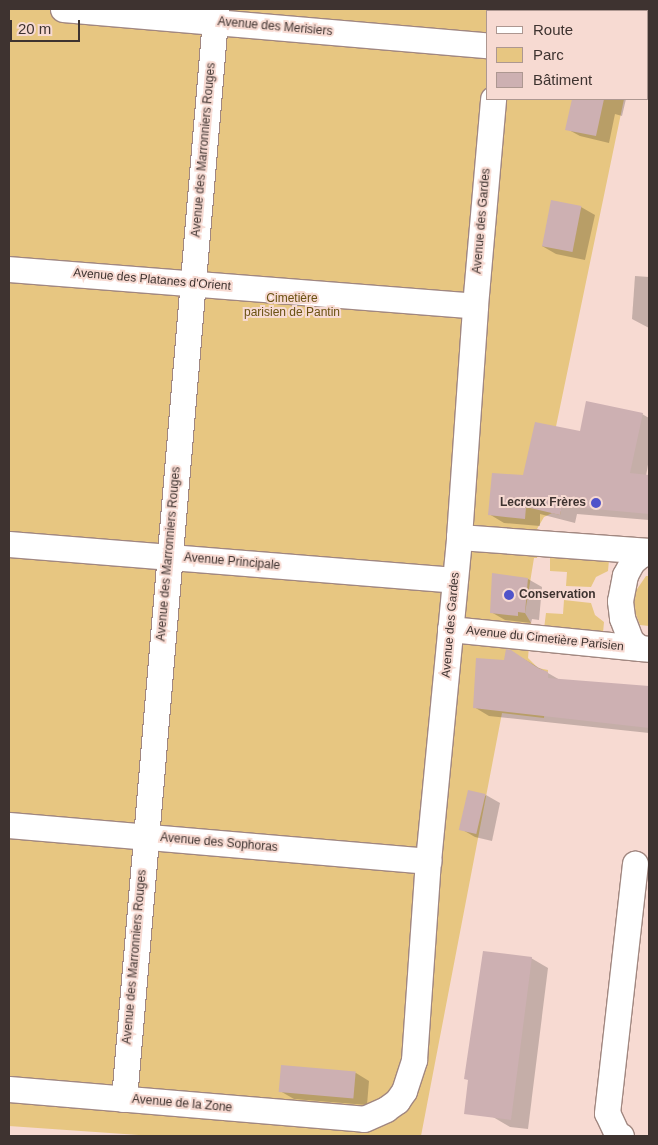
<!DOCTYPE html>
<meta charset="utf-8">
<style>
body{margin:0}
#map{position:relative;width:658px;height:1145px;overflow:hidden;background:#f7dad2;font-family:Arial,sans-serif}
div>[style]{position:absolute}
[style*='--x']{left:calc(var(--x)*1px);top:calc(var(--y)*1px);width:calc(var(--w)*1px);rotate:calc(var(--a)*1deg)}
.built>*{inset:0;background:#eecbc0}
.green>*{inset:0;background:#e7c681}
.shadow>*{inset:0;background:#0003}
.building>*{inset:0;background:#cdb0b2;transform-origin:0 0}
.roads{filter:drop-shadow(1px 0 #a18780) drop-shadow(-1px 0 #a18780) drop-shadow(0 1px #a18780) drop-shadow(0 -1px #a18780)}
.minor>*{height:25px;margin:-12.5px;padding:0 12.5px;transform-origin:12.5px;border-radius:12.5px;background:#fff}
.dots>*{width:14px;height:14px;translate:-50% -50%;box-sizing:border-box;border:2px solid #f7dad2;border-radius:50%}
span{translate:-50% -50%;white-space:nowrap;text-align:center;line-height:1.15;-webkit-text-stroke:4px #f7dad2;paint-order:stroke}
.street-label{font-size:12px;color:#3e3330}
.park-label{font-size:12px;color:#6b5213}
.poi-label{font-size:12px;color:#3e3330;font-weight:700}
.right{translate:-100% -50%;text-align:right}
.left{translate:0 -50%;text-align:left}
.frame{position:absolute;inset:0;border:10px solid #3e3330;pointer-events:none}
.legend{position:absolute;left:486px;top:10px;width:162px;height:90px;box-sizing:border-box;background:#f7dad2;border:1px solid #ad9791;margin:0;padding:6px 9px;list-style:none;font-size:15px;color:#3e3330}
.legend li{display:flex;align-items:center;gap:10px;height:25px}
.legend b{width:25px;border:1px solid #ad9791}
.scale{position:absolute;left:10px;top:20px;width:70px;height:22px;box-sizing:border-box;border:2px solid #3e3330;border-top:0;padding-left:6px;font-size:15px;line-height:18px;white-space:nowrap;color:#3e3330;-webkit-text-stroke:4px #f7dad2;paint-order:stroke}
</style>
<div id="map">
<div class="built">
<i style="clip-path:polygon(643px 9px,649px 9px,649px 86px,647px 86px,647px 11px,642px 11px)"></i>
</div>
<div class="green">
<i style="clip-path:polygon(9px 9px,643px 9px,642px 11px,487px 11px,487px 99px,624px 99px,548px 465px,562px 497px,561px 511px,560px 515px,552px 513px,544px 517px,537px 529px,539px 530px,537px 558px,534px 558px,525px 613px,531px 623px,528px 658px,538px 668px,548px 670px,544px 718px,502px 713px,421px 1136px,153px 1136px,9px 1126px)"></i>
<i style="clip-path:polygon(550px 557px,609px 560px,608px 571px,596px 577px,591px 587px,566px 586px,567px 572px,550px 571px)"></i>
<i style="clip-path:polygon(646px 576px,649px 576px,649px 626px,640px 625px,633px 607px,635px 592px)"></i>
<i style="clip-path:polygon(564px 600px,591px 603px,595px 615px,604px 622px,603px 633px,544px 629px,546px 613px,563px 614px)"></i>
</div>
<div class="shadow">
<i style="clip-path:polygon(594px 9px,649px 9px,649px 23px,647px 22px,647px 11px,594px 11px)"></i>
<i style="clip-path:polygon(574px 99px,626px 99px,622px 116px,615px 114px,609px 143px,580px 136px,567px 129px)"></i>
<i style="clip-path:polygon(581px 207px,595px 215px,585px 260px,556px 254px,542px 246px)"></i>
<i style="clip-path:polygon(635px 276px,649px 277px,649px 328px,632px 319px)"></i>
<i style="clip-path:polygon(642px 414px,649px 418px,649px 459px,646px 476px,649px 476px,649px 520px,577px 514px,575px 523px,540px 514px,540px 526px,504px 523px,489px 514px,524px 477px,581px 433px)"></i>
<i style="clip-path:polygon(528px 579px,542px 587px,539px 620px,532px 619px,531px 623px,505px 620px,491px 612px)"></i>
<i style="clip-path:polygon(510px 651px,560px 680px,649px 687px,649px 733px,489px 716px,474px 707px,506px 662px)"></i>
<i style="clip-path:polygon(486px 795px,500px 803px,492px 841px,475px 837px,461px 829px)"></i>
<i style="clip-path:polygon(531px 958px,548px 968px,528px 1129px,510px 1127px,493px 1117px)"></i>
<i style="clip-path:polygon(356px 1073px,369px 1081px,367px 1105px,294px 1099px,280px 1091px)"></i>
</div>
<div class="building">
<i style="clip-path:polygon(572px 99px,604px 99px,596px 136px,565px 130px)"></i>
<i style="left:551px;top:200px;width:31px;height:47px;rotate:11deg"></i>
<i style="clip-path:polygon(586px 401px,643px 413px,630px 473px,649px 475px,649px 514px,562px 506px,560px 515px,526px 507px,525px 519px,488px 515px,492px 473px,523px 475px,535px 422px,580px 431px)"></i>
<i style="clip-path:polygon(492px 573px,528px 578px,525px 613px,518px 612px,518px 616px,490px 613px)"></i>
<i style="clip-path:polygon(506px 649px,511px 650px,538px 668px,548px 672px,548px 678px,649px 686px,649px 728px,473px 708px,476px 658px,504px 660px)"></i>
<i style="left:468px;top:790px;width:18px;height:41px;rotate:13deg"></i>
<i style="clip-path:polygon(483px 951px,532px 957px,511px 1120px,464px 1114px,468px 1080px,464px 1079px)"></i>
<i style="left:281px;top:1065px;width:75px;height:27px;rotate:5deg"></i>
</div>
<div class="roads">
<div class="minor">
<i style="--x:63;--y:9;--w:426;--a:4.9"></i>
<i style="--x:500;--y:11;--w:2;--a:-90"></i>
<i style="--x:9;--y:269;--w:467;--a:4.5"></i>
<i style="--x:459;--y:537;--w:191;--a:4.2"></i>
<i style="--x:9;--y:544;--w:447;--a:4.6"></i>
<i style="--x:649;--y:552;--w:9;--a:162"></i>
<i style="--x:640;--y:555;--w:11;--a:139"></i>
<i style="--x:632;--y:562;--w:15;--a:118"></i>
<i style="--x:625;--y:575;--w:26;--a:101"></i>
<i style="--x:620;--y:601;--w:17;--a:83"></i>
<i style="--x:622;--y:618;--w:25;--a:69"></i>
<i style="--x:631;--y:641;--w:11;--a:38"></i>
<i style="--x:640;--y:648;--w:9;--a:6"></i>
<i style="--x:450;--y:629;--w:191;--a:5.7"></i>
<i style="--x:9;--y:825;--w:421;--a:4.9"></i>
<i style="--x:9;--y:1089;--w:356;--a:4.8"></i>
<i style="--x:364;--y:1119;--w:24;--a:-24"></i>
<i style="--x:386;--y:1109;--w:14;--a:-36"></i>
<i style="--x:397;--y:1101;--w:12;--a:-55"></i>
<i style="--x:404;--y:1091;--w:33;--a:-72"></i>
<i style="--x:414;--y:1060;--w:199;--a:-86"></i>
<i style="--x:428;--y:861;--w:325;--a:-84.5"></i>
<i style="--x:459;--y:537;--w:232;--a:-86"></i>
<i style="--x:475;--y:306;--w:208;--a:-85"></i>
<i style="--x:124;--y:1099;--w:1094;--a:-85.18"></i>
<i style="--x:621;--y:1136;--w:4;--a:-153"></i>
<i style="--x:617;--y:1134;--w:23;--a:-115"></i>
<i style="--x:607;--y:1113;--w:251;--a:-83.6"></i>
</div>
</div>
<div class="dots">
<i style="left:596px;top:503px;background:#5053ca"></i>
<i style="left:509px;top:595px;background:#5053ca"></i>
</div>
<div class="street-label">
<span style="left:275px;top:27px;rotate:5deg">Avenue des Merisiers</span>
<span style="left:204px;top:150px;rotate:-85deg">Avenue des Marronniers Rouges</span>
<span style="left:482px;top:221px;rotate:-85deg">Avenue des Gardes</span>
<span style="left:152px;top:280px;rotate:5deg">Avenue des Platanes d'Orient</span>
<span style="left:169px;top:554px;rotate:-85deg">Avenue des Marronniers Rouges</span>
<span style="left:232px;top:562px;rotate:5deg">Avenue Principale</span>
<span style="left:451px;top:625px;rotate:-85deg">Avenue des Gardes</span>
<span style="left:545px;top:639px;rotate:6deg">Avenue du Cimetière Parisien</span>
<span style="left:219px;top:843px;rotate:5deg">Avenue des Sophoras</span>
<span style="left:135px;top:957px;rotate:-85deg">Avenue des Marronniers Rouges</span>
<span style="left:182px;top:1104px;rotate:5deg">Avenue de la Zone</span>
</div>
<div class="park-label">
<span style="left:292px;top:306px">Cimetière<br>parisien de Pantin</span>
</div>
<div class="poi-label">
<span class="right" style="left:586px;top:503px">Lecreux Frères</span>
<span class="left" style="left:519px;top:595px">Conservation</span>
</div>
<div class="frame"></div>
<ul class="legend">
<li><b style="height:6px;background:#fff"></b>Route</li>
<li><b style="height:14px;background:#e7c681"></b>Parc</li>
<li><b style="height:14px;background:#cdb0b2"></b>Bâtiment</li>
</ul>
<div class="scale">20 m</div>
</div>
